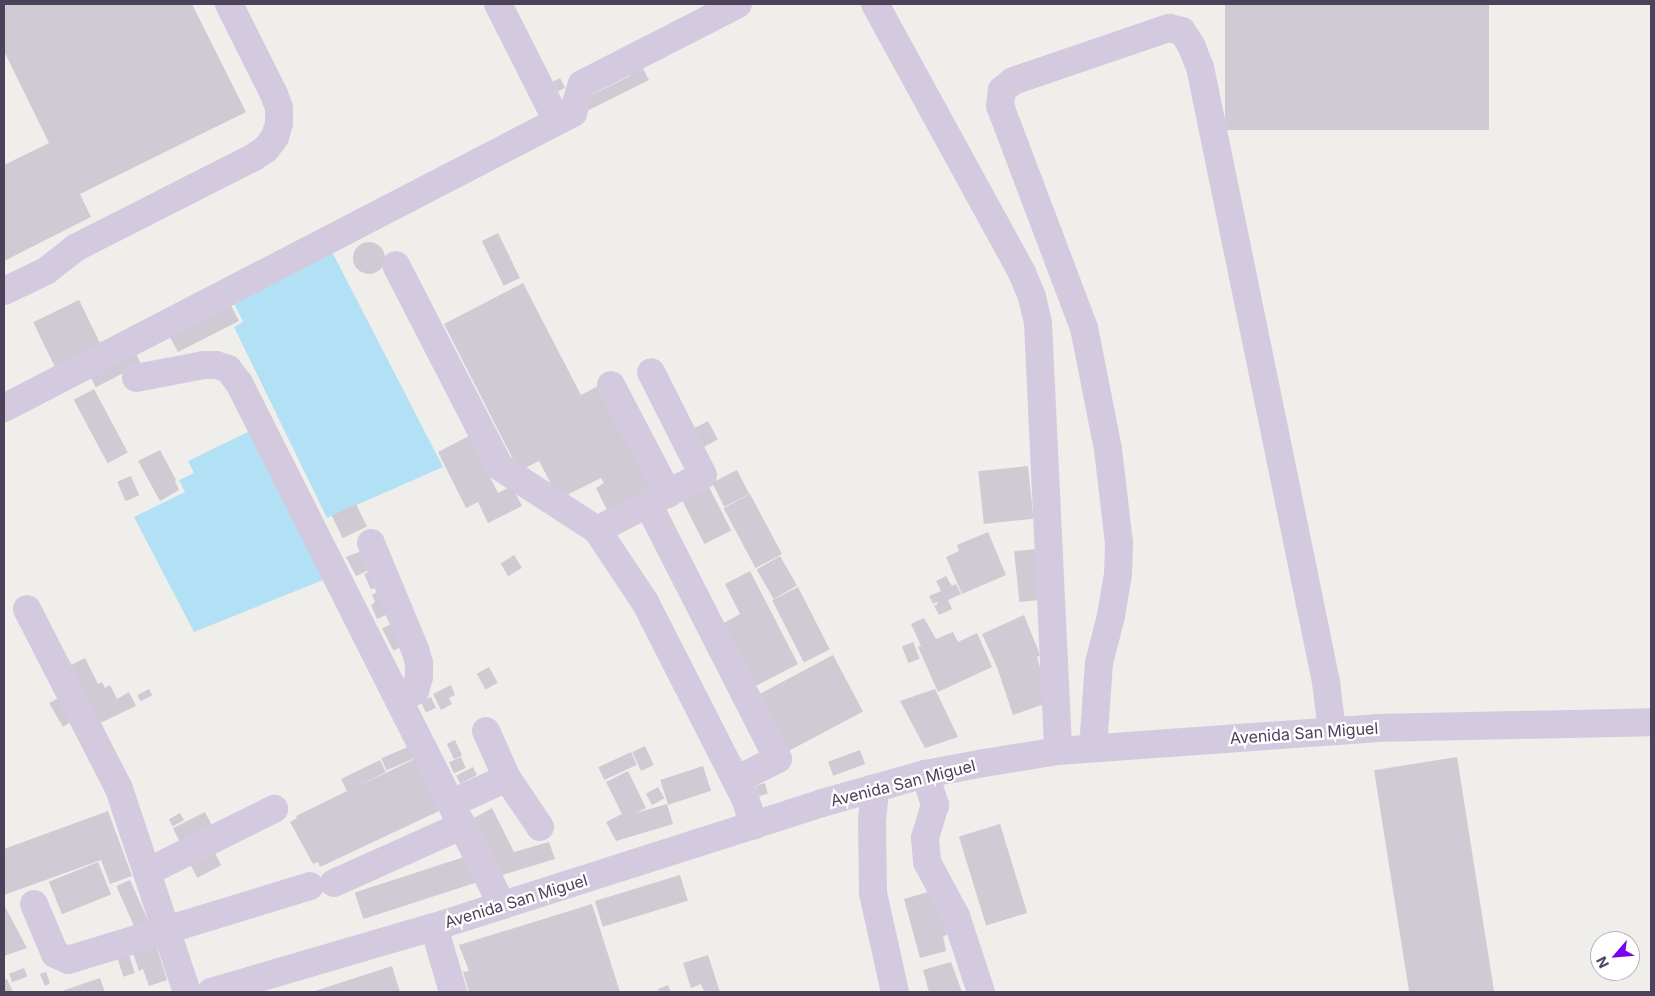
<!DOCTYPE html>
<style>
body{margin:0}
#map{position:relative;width:1655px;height:996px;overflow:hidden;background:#efeeeb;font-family:Inter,sans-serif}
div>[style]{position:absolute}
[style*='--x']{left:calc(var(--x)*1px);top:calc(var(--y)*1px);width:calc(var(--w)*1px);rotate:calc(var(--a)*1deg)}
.green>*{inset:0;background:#b2e0f4}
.building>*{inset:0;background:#d0cad4;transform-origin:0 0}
.round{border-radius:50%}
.minor>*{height:28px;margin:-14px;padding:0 14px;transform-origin:14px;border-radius:14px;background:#d3cae0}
span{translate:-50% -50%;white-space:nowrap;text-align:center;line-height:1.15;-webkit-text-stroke:4.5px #fff;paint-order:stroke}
.street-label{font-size:16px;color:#4c425b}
.frame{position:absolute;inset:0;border:5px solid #4c425b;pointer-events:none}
.north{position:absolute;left:1590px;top:931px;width:50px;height:50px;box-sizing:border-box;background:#fff;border:1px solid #b7b3bd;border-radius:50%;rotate:243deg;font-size:14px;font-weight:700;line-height:20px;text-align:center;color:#4c425b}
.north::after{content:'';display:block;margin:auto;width:18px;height:22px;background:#7603f1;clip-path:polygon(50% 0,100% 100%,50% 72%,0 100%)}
</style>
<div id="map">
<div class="green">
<i style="clip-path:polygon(329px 246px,443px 467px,327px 518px,234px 327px,243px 322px,231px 297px)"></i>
<i style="clip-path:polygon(250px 431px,323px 580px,194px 632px,134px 517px,185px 492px,179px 480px,194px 473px,188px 461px)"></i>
</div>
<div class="building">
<i style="clip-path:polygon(4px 4px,192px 4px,246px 112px,80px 194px,91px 217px,4px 261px,4px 165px,49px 143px,4px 51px)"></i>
<i style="left:1225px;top:4px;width:264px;height:126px"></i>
<i style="clip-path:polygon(640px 63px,649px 80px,589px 110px,584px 99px,630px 76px,627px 70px)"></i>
<i style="left:560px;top:78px;width:11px;height:8px;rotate:63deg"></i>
<i style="left:498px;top:233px;width:50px;height:18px;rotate:64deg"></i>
<i class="round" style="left:353px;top:242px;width:32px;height:32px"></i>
<i style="clip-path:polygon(523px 283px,581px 395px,604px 383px,660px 493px,611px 518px,596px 488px,604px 483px,601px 478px,559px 499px,539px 461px,519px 471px,444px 324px)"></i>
<i style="left:79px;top:300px;width:55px;height:51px;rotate:64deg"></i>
<i style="clip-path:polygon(231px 305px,239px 321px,178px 352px,166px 330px)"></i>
<i style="left:133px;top:348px;width:18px;height:51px;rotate:63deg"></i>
<i style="left:94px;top:389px;width:72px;height:23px;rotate:62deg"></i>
<i style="left:708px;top:421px;width:21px;height:26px;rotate:62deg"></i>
<i style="clip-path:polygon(469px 436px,498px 493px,512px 486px,522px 506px,488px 523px,478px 502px,466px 508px,438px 452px)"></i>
<i style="clip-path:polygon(160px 450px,176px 480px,175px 481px,179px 490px,160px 501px,138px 461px)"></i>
<i style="left:1028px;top:466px;width:53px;height:50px;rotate:84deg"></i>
<i style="left:737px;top:470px;width:27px;height:28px;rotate:63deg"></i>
<i style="left:131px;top:476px;width:21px;height:15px;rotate:67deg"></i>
<i style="left:708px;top:485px;width:51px;height:30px;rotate:63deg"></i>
<i style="left:750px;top:494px;width:68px;height:30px;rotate:62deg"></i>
<i style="left:356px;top:504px;width:25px;height:27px;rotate:64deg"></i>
<i style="clip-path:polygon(988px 532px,1006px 575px,962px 594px,946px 557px,959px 551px,957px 545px)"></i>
<i style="left:1036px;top:549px;width:51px;height:22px;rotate:84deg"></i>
<i style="clip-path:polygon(365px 550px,373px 568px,356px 576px,346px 557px)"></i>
<i style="left:514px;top:555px;width:15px;height:16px;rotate:58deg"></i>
<i style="left:780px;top:556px;width:34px;height:27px;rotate:60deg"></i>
<i style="left:375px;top:569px;width:17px;height:12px;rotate:66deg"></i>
<i style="clip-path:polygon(750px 571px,798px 664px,748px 690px,715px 628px,740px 614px,725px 584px)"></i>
<i style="clip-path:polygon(946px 576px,952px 586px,956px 584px,961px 594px,948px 600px,952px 609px,939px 615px,934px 606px,938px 604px,937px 602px,933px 604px,929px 596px,941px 591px,936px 581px)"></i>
<i style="left:798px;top:587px;width:70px;height:29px;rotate:63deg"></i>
<i style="clip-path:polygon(377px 592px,388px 614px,377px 619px,371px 605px,375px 602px,372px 595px)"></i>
<i style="clip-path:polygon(1024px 615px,1040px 655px,1037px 657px,1044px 681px,1047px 703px,1013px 715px,997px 667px,982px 634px)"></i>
<i style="clip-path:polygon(924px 618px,936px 639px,953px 632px,958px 642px,977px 633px,992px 667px,938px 692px,918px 647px,921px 646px,911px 624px)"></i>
<i style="left:391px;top:624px;width:25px;height:10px;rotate:63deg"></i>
<i style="left:913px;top:642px;width:18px;height:12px;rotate:68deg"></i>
<i style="left:833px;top:655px;width:64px;height:95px;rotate:62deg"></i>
<i style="clip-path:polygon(85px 658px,98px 684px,102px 682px,105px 688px,110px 685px,117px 699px,129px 692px,136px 706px,100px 723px,71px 665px)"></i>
<i style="left:489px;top:667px;width:18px;height:14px;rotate:61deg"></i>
<i style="clip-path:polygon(451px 685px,455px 695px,449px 698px,452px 704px,441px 710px,433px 694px)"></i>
<i style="left:149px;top:689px;width:7px;height:13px;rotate:63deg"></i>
<i style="clip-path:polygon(935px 689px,958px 737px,925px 748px,900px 701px)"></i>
<i style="clip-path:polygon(63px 696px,75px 719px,63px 727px,49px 703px)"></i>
<i style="left:431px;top:697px;width:12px;height:11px;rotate:66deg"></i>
<i style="left:455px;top:740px;width:17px;height:9px;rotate:65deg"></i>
<i style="left:645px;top:746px;width:21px;height:14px;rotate:65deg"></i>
<i style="left:408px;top:747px;width:13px;height:29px;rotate:67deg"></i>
<i style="left:860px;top:750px;width:15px;height:34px;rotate:70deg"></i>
<i style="left:631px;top:752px;width:14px;height:36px;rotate:65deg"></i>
<i style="left:461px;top:757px;width:12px;height:13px;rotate:66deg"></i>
<i style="left:1457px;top:757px;width:238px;height:84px;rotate:81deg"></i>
<i style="clip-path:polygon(415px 759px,439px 811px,320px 867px,318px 862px,313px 864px,290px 822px,297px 818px,296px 816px,347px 791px,341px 779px,380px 760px,386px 772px,354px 788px)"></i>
<i style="left:703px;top:766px;width:26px;height:45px;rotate:72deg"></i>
<i style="left:473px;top:767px;width:9px;height:19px;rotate:63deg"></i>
<i style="clip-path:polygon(628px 771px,646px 808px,636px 813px,667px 804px,673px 824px,616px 841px,606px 822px,622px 814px,606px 782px)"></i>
<i style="left:765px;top:783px;width:11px;height:10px;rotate:75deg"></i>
<i style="left:658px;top:787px;width:13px;height:14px;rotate:61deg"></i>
<i style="clip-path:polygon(492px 808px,514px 852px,549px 842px,555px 859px,502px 875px,474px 818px)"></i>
<i style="clip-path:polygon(108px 811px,132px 876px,110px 884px,101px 860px,4px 895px,4px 849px)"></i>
<i style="left:205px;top:812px;width:22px;height:36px;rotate:63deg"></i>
<i style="left:180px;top:813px;width:8px;height:13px;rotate:60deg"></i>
<i style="left:1000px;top:824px;width:93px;height:43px;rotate:73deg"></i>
<i style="left:210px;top:844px;width:24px;height:27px;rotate:62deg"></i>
<i style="left:467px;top:856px;width:28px;height:118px;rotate:72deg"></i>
<i style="left:98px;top:862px;width:35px;height:53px;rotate:68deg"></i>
<i style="left:680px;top:875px;width:27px;height:89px;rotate:73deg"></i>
<i style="left:130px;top:880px;width:45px;height:15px;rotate:66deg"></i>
<i style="clip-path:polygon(935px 890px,947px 935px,943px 936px,946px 951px,920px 958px,904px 899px)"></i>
<i style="clip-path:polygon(592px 904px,620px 992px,469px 992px,463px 972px,469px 971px,459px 945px)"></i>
<i style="clip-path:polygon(4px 905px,27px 948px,4px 956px)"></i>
<i style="clip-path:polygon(156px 945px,167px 980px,149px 986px,143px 969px,139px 971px,133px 953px)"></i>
<i style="left:129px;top:955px;width:19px;height:12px;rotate:72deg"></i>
<i style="clip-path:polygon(708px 955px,720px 992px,704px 992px,701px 984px,691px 988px,683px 963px)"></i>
<i style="clip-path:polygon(951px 962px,962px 992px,929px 992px,923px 970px)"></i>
<i style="clip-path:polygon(392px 966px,400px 992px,312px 992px)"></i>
<i style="left:24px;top:968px;width:9px;height:16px;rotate:69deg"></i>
<i style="clip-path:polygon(46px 972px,50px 983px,45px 986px,40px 974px)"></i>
<i style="clip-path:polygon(100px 978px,105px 992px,59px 992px)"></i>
<i style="clip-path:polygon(7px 979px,13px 992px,4px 992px,4px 980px)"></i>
<i style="clip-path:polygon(668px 985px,671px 992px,659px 992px,658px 989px)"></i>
</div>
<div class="minor">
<i style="--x:498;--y:4;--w:131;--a:63.2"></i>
<i style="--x:875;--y:4;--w:307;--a:61.3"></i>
<i style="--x:1022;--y:273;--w:26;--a:67"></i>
<i style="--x:1032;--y:297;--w:27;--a:77"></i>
<i style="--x:1038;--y:323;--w:428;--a:87.3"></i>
<i style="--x:396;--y:265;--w:227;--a:62.8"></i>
<i style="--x:500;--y:467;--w:116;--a:33"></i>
<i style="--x:597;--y:530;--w:119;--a:-27.4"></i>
<i style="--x:703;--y:475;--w:115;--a:-116.8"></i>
<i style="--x:4;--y:291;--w:47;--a:-25.5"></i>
<i style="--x:46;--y:271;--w:37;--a:-38"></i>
<i style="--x:75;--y:248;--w:201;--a:-26.9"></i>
<i style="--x:254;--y:157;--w:14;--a:-34"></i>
<i style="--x:266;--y:149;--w:15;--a:-53"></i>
<i style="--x:275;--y:137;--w:15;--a:-74"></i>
<i style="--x:279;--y:123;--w:15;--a:-90"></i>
<i style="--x:279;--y:108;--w:15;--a:-110"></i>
<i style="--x:274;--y:94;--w:101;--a:-116.6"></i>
<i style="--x:136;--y:378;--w:69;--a:-10.8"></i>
<i style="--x:204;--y:365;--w:12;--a:0"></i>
<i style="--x:216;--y:365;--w:13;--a:18"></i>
<i style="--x:228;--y:369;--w:18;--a:52"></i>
<i style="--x:239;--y:383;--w:585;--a:63.26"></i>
<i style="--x:611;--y:385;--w:123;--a:62.4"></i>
<i style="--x:4;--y:408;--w:641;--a:-27.4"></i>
<i style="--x:573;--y:113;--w:30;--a:-73"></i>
<i style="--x:582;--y:84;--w:175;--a:-27.1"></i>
<i style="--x:648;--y:504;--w:286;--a:63"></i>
<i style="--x:778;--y:759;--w:47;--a:153.4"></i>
<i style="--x:597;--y:530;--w:87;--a:56.3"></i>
<i style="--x:645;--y:602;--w:220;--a:63"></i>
<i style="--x:745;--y:798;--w:29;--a:72"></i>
<i style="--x:371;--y:543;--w:115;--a:67.5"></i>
<i style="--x:415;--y:649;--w:15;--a:74"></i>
<i style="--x:419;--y:663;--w:14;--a:90"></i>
<i style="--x:419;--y:677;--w:15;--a:106"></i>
<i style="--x:415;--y:691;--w:17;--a:152"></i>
<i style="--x:27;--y:609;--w:202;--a:62.9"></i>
<i style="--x:119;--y:789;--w:214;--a:71.5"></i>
<i style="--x:486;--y:731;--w:51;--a:65.9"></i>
<i style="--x:507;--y:778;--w:59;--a:56"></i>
<i style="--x:1093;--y:748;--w:85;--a:-86"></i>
<i style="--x:1099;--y:663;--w:49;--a:-75.7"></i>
<i style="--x:1111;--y:616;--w:43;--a:-80.5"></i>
<i style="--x:1118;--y:574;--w:31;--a:-88"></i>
<i style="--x:1119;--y:543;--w:95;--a:-96.7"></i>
<i style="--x:1108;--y:449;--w:123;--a:-101.2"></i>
<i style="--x:1084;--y:328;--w:237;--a:-110.7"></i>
<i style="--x:1000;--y:106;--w:16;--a:-83"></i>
<i style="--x:1002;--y:90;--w:14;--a:-39"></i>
<i style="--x:1013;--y:81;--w:165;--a:-18.8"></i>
<i style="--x:1169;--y:28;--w:13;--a:13"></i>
<i style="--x:1182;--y:31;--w:17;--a:57"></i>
<i style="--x:1191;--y:45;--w:24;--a:68"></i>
<i style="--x:1200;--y:67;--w:628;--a:78.42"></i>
<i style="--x:1326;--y:682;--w:49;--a:83"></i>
<i style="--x:925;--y:774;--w:33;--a:72"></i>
<i style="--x:935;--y:805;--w:34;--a:107"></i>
<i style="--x:925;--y:838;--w:24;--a:85"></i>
<i style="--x:927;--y:862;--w:61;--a:61.8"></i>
<i style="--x:956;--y:916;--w:80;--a:71.8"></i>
<i style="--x:871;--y:789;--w:12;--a:76"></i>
<i style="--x:874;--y:801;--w:20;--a:96"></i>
<i style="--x:872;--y:821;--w:72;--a:89.2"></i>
<i style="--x:873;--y:893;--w:101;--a:77.5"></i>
<i style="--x:452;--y:803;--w:60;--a:-24.4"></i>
<i style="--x:147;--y:872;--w:142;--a:-26.4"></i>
<i style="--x:334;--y:883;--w:141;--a:-24.2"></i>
<i style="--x:34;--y:904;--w:54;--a:67.2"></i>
<i style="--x:55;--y:954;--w:14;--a:25"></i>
<i style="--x:68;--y:960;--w:253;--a:-17"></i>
<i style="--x:434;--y:927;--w:68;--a:73.7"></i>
<i style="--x:211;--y:992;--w:232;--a:-16.3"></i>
<i style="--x:434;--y:927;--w:407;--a:-17.7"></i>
<i style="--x:822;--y:803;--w:107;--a:-15.7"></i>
<i style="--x:925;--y:774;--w:60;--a:-10.6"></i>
<i style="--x:984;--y:763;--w:75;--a:-9.2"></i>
<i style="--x:1058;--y:751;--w:319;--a:-4.1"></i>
<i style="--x:1376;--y:728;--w:275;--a:-1.2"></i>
</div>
<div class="street-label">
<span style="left:1304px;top:733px;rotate:-4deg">Avenida San Miguel</span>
<span style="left:903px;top:783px;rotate:-14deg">Avenida San Miguel</span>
<span style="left:516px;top:901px;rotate:-17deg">Avenida San Miguel</span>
</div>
<div class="frame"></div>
<div class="north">N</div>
</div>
